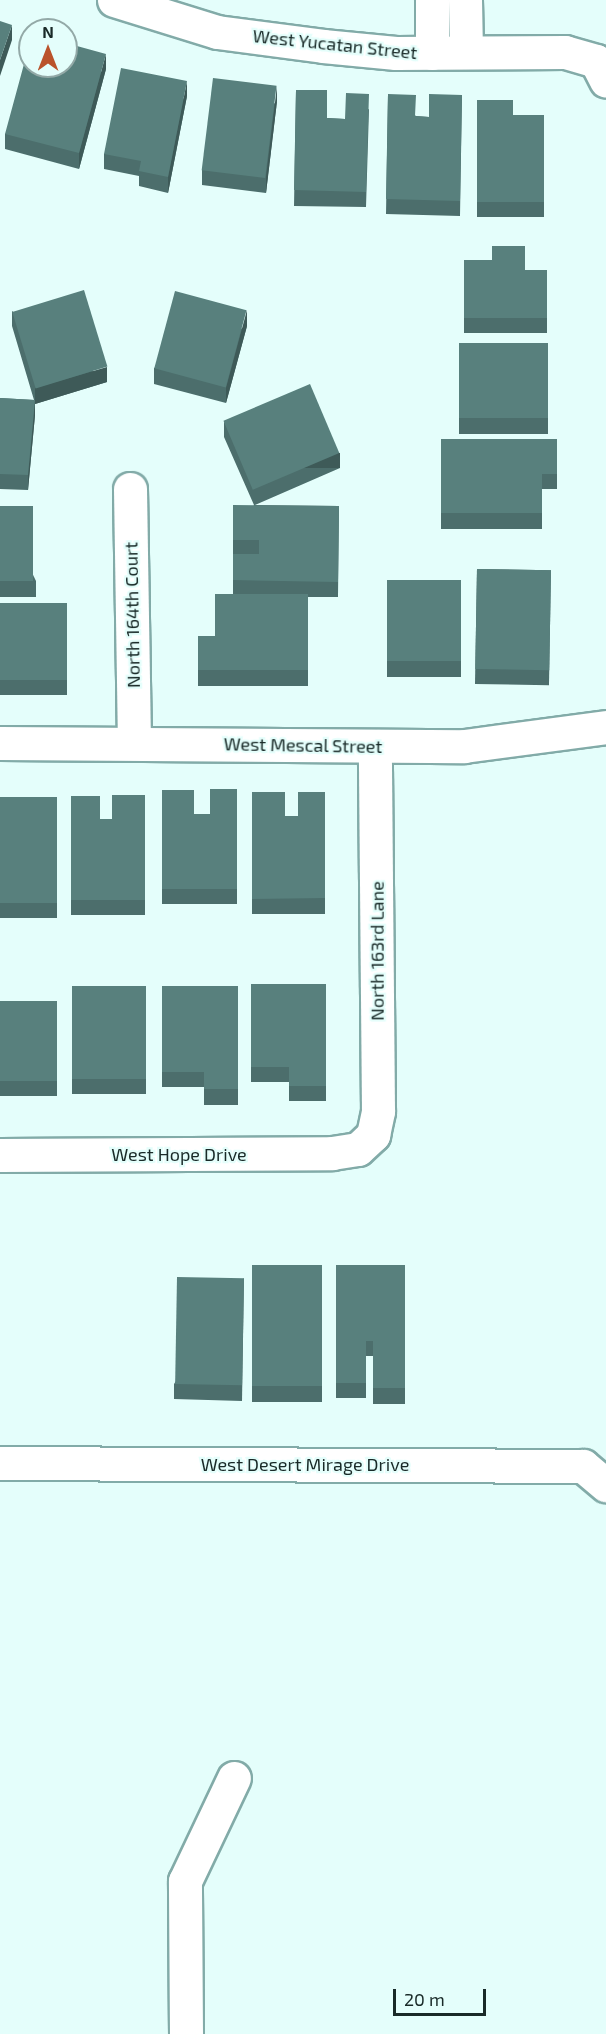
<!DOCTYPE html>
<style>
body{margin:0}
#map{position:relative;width:606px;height:2034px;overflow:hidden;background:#e4fefb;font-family:"Exo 2",sans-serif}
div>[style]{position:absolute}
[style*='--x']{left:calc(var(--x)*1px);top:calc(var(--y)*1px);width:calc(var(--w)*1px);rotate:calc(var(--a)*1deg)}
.roads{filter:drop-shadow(2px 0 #82aba8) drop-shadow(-2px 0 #82aba8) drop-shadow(0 2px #82aba8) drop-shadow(0 -2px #82aba8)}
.minor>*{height:33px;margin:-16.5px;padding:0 16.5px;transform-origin:16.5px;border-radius:16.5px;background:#fff}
.wall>*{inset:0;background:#4c6e6c;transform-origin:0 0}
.shaded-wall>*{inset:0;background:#3e5a58;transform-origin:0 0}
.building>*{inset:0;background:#58807d;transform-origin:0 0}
span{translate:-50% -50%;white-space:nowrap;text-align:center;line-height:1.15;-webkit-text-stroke:4.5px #e4fefb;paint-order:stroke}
.street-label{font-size:18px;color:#192a28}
.north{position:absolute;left:18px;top:18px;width:60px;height:60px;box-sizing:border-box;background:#e4fefb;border:2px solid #93a9a7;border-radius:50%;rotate:0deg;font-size:16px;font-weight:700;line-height:24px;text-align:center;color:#192a28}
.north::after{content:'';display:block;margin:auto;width:21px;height:27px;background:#ba532b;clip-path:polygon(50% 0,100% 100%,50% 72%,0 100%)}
.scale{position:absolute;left:393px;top:1989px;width:93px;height:27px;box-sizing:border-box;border:3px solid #192a28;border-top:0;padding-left:8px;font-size:18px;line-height:21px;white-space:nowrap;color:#192a28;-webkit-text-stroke:4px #e4fefb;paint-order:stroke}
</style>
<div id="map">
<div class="roads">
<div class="minor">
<i style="--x:114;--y:0;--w:108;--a:17.3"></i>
<i style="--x:217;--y:32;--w:107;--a:7.5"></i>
<i style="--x:323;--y:46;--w:73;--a:5.5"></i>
<i style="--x:396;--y:53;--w:169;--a:-0.3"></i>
<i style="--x:565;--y:52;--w:32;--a:16"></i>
<i style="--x:596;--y:61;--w:22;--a:63"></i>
<i style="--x:432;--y:0;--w:53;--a:90"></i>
<i style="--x:465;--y:0;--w:52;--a:88.9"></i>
<i style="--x:130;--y:489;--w:253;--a:89.1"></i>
<i style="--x:0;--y:743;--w:464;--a:0.4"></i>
<i style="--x:464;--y:746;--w:143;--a:-7.6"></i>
<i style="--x:0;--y:1155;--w:332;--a:-0.3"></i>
<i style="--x:332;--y:1153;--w:26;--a:-9"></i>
<i style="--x:358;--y:1149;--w:21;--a:-43"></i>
<i style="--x:373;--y:1135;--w:25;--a:-78"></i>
<i style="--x:378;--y:1111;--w:365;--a:-90.5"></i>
<i style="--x:0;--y:1463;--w:583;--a:0.29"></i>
<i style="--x:583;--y:1466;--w:30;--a:40"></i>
<i style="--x:186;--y:2034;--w:153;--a:-90.4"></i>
<i style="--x:185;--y:1881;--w:114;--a:-64.6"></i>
</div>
</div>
<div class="wall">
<i style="clip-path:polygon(106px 69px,79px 169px,5px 149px,5px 134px)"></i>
<i style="clip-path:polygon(296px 90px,327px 118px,345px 119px,369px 109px,366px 207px,294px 206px)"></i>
<i style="clip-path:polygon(388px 94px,416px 116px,429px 117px,462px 95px,460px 216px,386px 214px)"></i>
<i style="clip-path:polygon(187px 96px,168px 193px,139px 186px,139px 176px,104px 169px,104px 154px)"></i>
<i style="clip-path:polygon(477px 100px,513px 115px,544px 115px,544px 217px,477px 217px)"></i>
<i style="clip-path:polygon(277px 101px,266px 193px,202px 185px,202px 170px)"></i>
<i style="clip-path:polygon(464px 260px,525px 270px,547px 270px,547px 333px,464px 333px)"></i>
<i style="clip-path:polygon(12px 311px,107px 382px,35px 404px,35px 415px,28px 490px,0 489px,0 398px,34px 400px,12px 326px)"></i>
<i style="clip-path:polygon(247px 326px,226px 403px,154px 384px,154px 368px)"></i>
<i style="left:459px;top:343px;width:89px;height:91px"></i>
<i style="clip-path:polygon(224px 422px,340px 468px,255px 505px,339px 506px,338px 597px,308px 597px,308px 686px,198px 686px,198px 636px,215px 636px,233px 594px,233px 540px,254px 505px,224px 437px)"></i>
<i style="clip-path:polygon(441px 439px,557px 439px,557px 489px,542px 489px,542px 529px,441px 529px)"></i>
<i style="clip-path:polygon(0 506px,36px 581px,36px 597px,0 597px)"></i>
<i style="left:477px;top:569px;width:74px;height:115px;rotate:1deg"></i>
<i style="left:387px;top:580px;width:74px;height:97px"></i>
<i style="left:0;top:603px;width:67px;height:92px"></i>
<i style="clip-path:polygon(237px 789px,237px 904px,162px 904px,162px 790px,194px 814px,210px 814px)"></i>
<i style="clip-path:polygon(252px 792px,285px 816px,298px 816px,325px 792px,325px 914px,252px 914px)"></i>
<i style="clip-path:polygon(145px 795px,145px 915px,71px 915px,71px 796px,100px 819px,112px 819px)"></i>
<i style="left:57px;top:797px;width:121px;height:57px;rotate:90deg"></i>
<i style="clip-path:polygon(251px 984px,326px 984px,326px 1101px,289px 1101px,289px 1082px,251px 1082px)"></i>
<i style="left:72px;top:986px;width:74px;height:108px"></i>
<i style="clip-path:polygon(162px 986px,238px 986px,238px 1105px,204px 1105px,204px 1087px,162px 1087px)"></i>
<i style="left:0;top:1001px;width:57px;height:95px"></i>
<i style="left:322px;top:1265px;width:137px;height:70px;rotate:90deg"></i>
<i style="clip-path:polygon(336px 1265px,405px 1265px,405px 1404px,373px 1404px,373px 1356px,366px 1356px,366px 1398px,336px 1398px)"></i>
<i style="clip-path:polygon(244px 1278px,242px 1401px,174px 1399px,174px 1384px)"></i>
</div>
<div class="shaded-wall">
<i style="clip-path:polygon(12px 25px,12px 40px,0 76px,0 60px)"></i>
<i style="clip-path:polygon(106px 54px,106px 69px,79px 169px,79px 153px)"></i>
<i style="clip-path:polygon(187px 81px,187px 96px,168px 193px,168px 177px)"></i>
<i style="clip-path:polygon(277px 86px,277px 101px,266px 193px,266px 177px)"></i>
<i style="clip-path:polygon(247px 310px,247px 326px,226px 403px,226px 388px)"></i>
<i style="clip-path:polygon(107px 367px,107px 382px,35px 404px,35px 388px)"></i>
<i style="clip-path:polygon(35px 400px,35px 415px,28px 490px,28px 475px)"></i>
<i style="left:340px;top:453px;width:15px;height:94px;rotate:90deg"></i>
</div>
<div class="building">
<i style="clip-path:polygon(0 21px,12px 25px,0 60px)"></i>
<i style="clip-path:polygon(30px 42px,30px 66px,66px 66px,66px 43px,106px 54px,79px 153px,5px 134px)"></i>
<i style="clip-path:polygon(121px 68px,187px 81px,168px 177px,139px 171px,141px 161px,104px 154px)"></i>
<i style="left:213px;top:78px;width:64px;height:93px;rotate:7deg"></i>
<i style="clip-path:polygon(296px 90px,327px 90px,327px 118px,345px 119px,346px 93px,369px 94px,366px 192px,294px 190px)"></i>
<i style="clip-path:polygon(388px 94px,416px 95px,415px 116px,429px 117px,429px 94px,462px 95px,460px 201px,386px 199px)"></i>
<i style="clip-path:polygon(477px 100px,513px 100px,513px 115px,544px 115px,544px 202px,477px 202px)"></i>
<i style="clip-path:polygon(492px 246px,525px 246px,525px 270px,547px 270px,547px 318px,464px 318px,464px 260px,492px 260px)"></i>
<i style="left:84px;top:290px;width:80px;height:75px;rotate:73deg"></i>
<i style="left:175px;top:291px;width:74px;height:80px;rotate:15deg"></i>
<i style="left:459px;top:343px;width:89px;height:75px"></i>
<i style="left:310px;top:384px;width:75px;height:94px;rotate:67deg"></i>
<i style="clip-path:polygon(0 398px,35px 400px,28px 475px,0 474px)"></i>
<i style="clip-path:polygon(441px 439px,557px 439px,557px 474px,542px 474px,542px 513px,441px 513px)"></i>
<i style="clip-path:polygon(233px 505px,339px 506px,338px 582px,233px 580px,233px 554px,259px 554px,259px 540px,233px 540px)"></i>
<i style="left:0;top:506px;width:33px;height:75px"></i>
<i style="left:477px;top:569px;width:74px;height:100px;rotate:1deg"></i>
<i style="left:387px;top:580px;width:74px;height:81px"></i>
<i style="clip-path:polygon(215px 594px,308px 594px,308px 670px,198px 670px,198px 636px,215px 636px)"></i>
<i style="left:0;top:603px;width:67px;height:77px"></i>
<i style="clip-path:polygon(210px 789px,237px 789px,237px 889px,162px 889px,162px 790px,194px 790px,194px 814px,210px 814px)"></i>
<i style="clip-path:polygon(252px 792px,285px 792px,285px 816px,298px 816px,298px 792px,325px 792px,325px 898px,252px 899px)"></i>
<i style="clip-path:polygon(112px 795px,145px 795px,145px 900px,71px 900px,71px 796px,100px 796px,100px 819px,112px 819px)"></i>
<i style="left:57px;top:797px;width:106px;height:57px;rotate:90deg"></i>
<i style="clip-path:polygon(251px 984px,326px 984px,326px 1086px,289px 1086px,289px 1067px,251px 1067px)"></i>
<i style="left:72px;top:986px;width:74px;height:93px"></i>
<i style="clip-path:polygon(162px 986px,238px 986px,238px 1089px,204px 1089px,204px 1072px,162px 1072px)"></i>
<i style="left:0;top:1001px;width:57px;height:80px"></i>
<i style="left:322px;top:1265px;width:121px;height:70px;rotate:90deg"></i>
<i style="clip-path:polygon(336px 1265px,405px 1265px,405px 1388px,373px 1388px,373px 1341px,366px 1341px,366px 1383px,336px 1383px)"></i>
<i style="left:177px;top:1277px;width:67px;height:107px;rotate:1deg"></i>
</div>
<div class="street-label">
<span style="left:335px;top:44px;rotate:6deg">West Yucatan Street</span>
<span style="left:132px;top:615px;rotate:-91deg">North 164th Court</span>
<span style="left:303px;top:745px;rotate:1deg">West Mescal Street</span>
<span style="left:377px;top:951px;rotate:-90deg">North 163rd Lane</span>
<span style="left:179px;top:1154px">West Hope Drive</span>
<span style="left:305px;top:1464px">West Desert Mirage Drive</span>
</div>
<div class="north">N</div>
<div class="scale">20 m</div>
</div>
